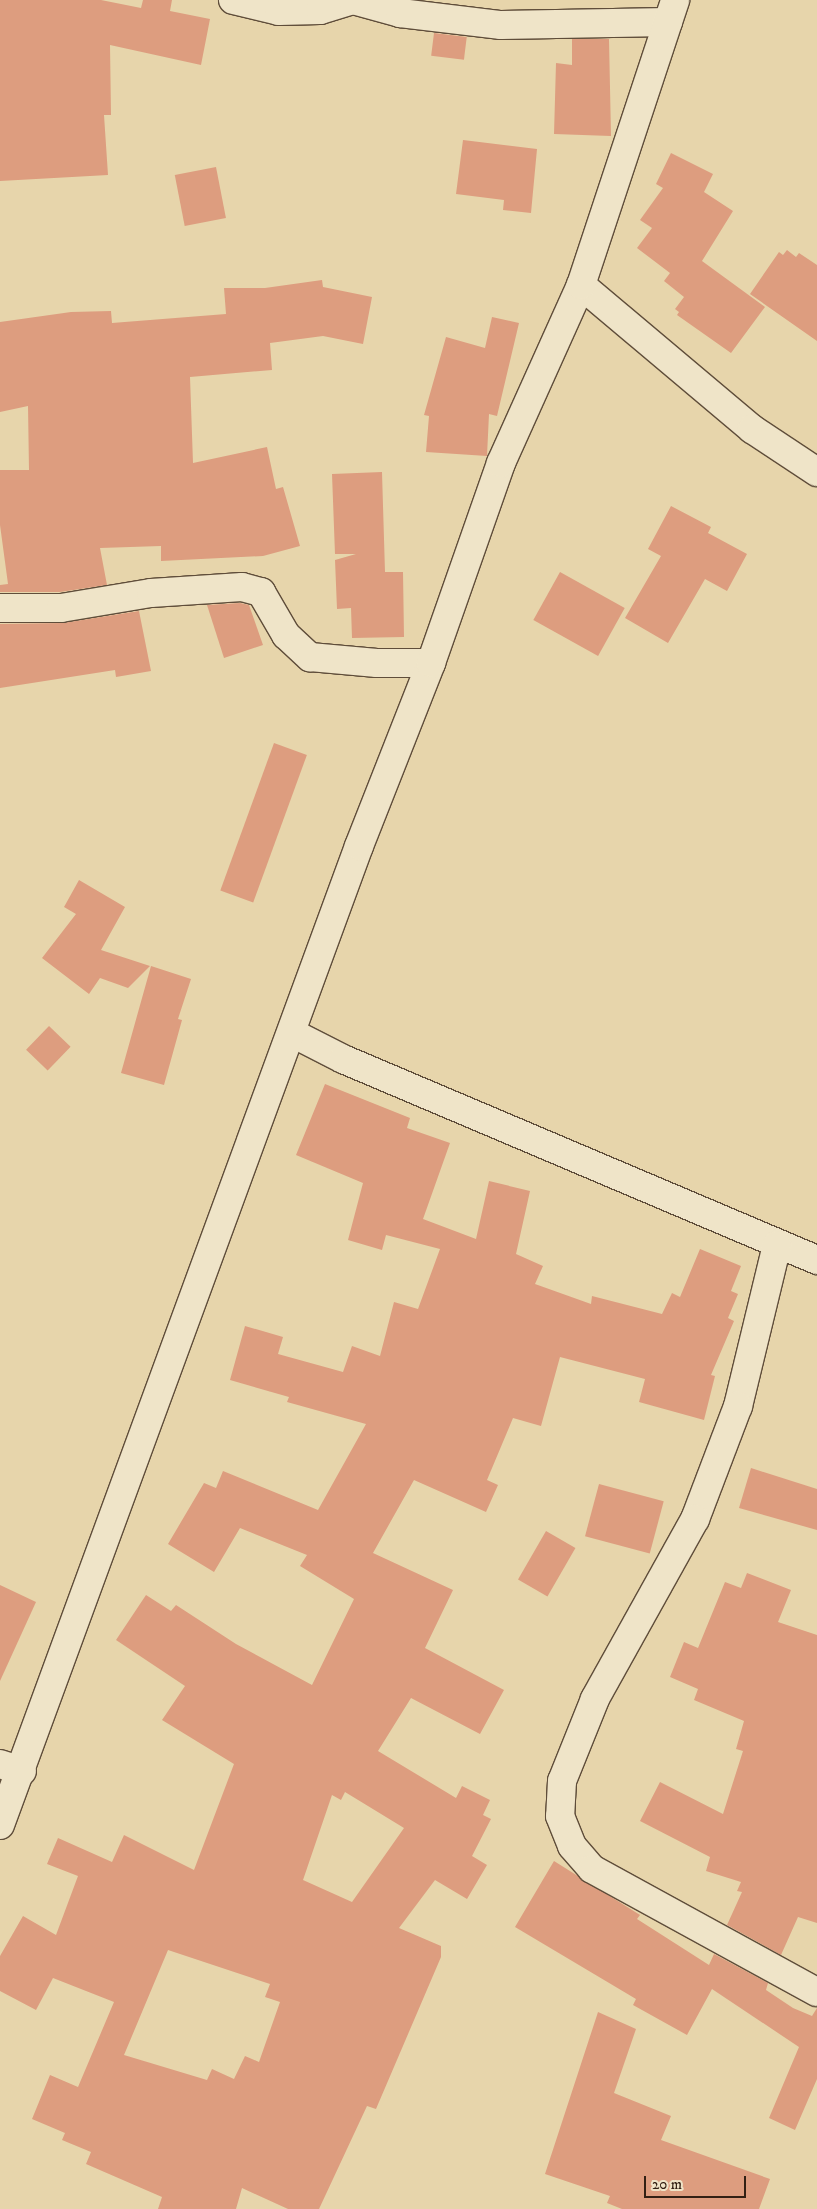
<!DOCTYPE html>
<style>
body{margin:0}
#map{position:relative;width:817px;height:2209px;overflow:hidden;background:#e7d5ab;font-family:"IM FELL DW Pica",serif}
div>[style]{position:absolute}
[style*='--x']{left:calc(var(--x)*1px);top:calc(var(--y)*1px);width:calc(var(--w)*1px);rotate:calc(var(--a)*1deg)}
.building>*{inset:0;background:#dd9d7f;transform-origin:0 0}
.roads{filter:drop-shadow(1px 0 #5f4d3a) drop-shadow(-1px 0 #5f4d3a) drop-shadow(0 1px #5f4d3a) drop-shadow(0 -1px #5f4d3a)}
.minor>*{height:28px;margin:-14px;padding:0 14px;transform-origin:14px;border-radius:14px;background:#efe4c8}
span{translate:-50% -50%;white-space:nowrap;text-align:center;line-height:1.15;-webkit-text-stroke:4px #efe4c8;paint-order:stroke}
.scale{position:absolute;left:644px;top:2176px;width:102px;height:22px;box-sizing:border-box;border:2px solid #322014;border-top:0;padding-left:6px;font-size:15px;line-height:18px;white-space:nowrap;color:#322014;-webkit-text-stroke:4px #efe4c8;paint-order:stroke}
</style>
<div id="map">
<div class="building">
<i style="clip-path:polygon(0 0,101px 0,141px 8px,143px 0,172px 0,170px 11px,210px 19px,201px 65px,110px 45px,111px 115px,104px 115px,108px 175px,0 181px)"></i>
<i style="left:434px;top:33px;width:33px;height:23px;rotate:7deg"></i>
<i style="clip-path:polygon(572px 39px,609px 39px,611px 136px,554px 134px,556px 63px,572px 65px)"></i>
<i style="clip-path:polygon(463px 140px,537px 149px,531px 213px,503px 210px,504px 200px,456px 194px)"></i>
<i style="clip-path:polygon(671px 153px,713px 174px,704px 192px,733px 211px,702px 261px,765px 307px,731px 353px,677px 315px,679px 312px,675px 309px,684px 297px,664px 281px,670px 273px,637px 248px,652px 228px,640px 220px,663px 188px,656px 184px)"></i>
<i style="left:216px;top:167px;width:52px;height:42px;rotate:79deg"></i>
<i style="clip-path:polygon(787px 250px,796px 257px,799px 253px,817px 265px,817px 341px,750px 294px,779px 252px,783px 255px)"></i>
<i style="clip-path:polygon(322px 280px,323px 287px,372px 297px,363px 344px,323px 336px,270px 343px,272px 370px,190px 377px,193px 463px,267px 447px,276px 489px,283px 487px,300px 546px,263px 556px,161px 561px,161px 546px,100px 548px,107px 585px,60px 592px,0 592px,0 585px,8px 584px,0 525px,0 470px,29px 470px,28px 406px,0 412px,0 322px,71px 312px,111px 311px,112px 323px,226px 314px,224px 288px,265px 288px)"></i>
<i style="clip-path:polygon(492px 317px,519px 323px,497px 416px,489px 414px,487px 456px,426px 452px,429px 416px,424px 415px,446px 337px,485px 348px)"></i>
<i style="clip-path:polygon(382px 472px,385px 572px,403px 572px,404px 637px,352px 638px,351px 608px,337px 609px,335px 560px,356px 554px,335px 554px,332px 474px)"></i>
<i style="clip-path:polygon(671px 506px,711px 527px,708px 533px,747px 554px,727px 591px,705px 579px,668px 643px,625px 618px,661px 556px,648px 549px)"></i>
<i style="left:560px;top:572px;width:74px;height:55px;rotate:29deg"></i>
<i style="clip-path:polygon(240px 603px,249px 605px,263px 645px,224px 658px,207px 605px)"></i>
<i style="clip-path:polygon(139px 611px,151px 671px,116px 677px,115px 670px,0 688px,0 624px,63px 623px)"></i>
<i style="left:274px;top:743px;width:35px;height:157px;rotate:20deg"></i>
<i style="clip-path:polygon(79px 880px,125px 907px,101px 950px,150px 966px,128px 988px,100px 978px,89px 994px,42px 958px,76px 914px,64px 907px)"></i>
<i style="clip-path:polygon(151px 966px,191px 979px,178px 1019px,182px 1020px,164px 1085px,121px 1073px)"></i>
<i style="left:49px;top:1026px;width:30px;height:33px;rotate:44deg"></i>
<i style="clip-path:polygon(evenodd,325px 1084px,410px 1118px,407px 1128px,450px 1143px,423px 1219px,476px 1239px,489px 1181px,530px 1191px,516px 1254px,543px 1266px,535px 1284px,591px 1304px,592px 1296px,662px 1314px,672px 1293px,680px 1297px,700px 1249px,741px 1266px,731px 1291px,738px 1294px,728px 1318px,734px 1321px,711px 1375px,715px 1376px,704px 1420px,639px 1402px,645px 1379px,560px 1357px,541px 1426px,513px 1418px,487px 1480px,498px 1485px,486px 1512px,414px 1480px,373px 1553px,453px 1590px,425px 1648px,504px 1690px,480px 1734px,411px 1698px,378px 1751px,456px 1798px,462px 1786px,490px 1800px,483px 1815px,491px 1819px,472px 1856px,487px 1865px,467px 1899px,435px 1880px,399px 1928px,441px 1946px,441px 1957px,376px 2109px,367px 2106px,319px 2209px,288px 2209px,242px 2188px,236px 2209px,158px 2209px,162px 2197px,86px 2164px,91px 2152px,62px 2140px,65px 2133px,32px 2119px,50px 2075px,78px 2087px,114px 2002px,53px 1978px,36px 2010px,0 1991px,0 1956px,23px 1916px,56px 1935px,78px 1876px,47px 1864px,58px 1838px,112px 1862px,124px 1835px,194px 1870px,234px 1764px,162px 1720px,185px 1686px,116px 1640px,146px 1595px,171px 1611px,176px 1605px,236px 1644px,312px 1685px,354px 1599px,300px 1566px,307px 1555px,240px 1528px,214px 1572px,168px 1544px,204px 1483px,216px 1488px,223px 1471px,318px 1510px,366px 1424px,287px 1402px,289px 1397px,230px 1380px,245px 1326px,283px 1337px,278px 1354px,343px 1372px,352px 1346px,380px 1356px,394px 1302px,418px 1309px,440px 1249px,386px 1235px,382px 1250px,348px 1240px,363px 1183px,296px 1155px,325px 1084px,345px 1792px,404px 1828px,352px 1902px,303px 1880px,332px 1795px,341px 1800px,345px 1792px,325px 1084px,168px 1950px,270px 1984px,265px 1997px,280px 2002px,259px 2062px,245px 2056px,234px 2079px,212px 2069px,207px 2080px,124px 2055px,168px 1950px)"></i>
<i style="clip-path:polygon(751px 1468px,817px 1489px,817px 1530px,739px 1508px)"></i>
<i style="left:599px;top:1484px;width:67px;height:54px;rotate:15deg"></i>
<i style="left:546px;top:1531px;width:34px;height:56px;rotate:30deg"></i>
<i style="clip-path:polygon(747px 1573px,791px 1590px,778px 1622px,817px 1635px,817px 1923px,798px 1917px,781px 1955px,727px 1925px,742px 1892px,737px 1891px,741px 1882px,706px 1871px,710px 1857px,640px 1821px,660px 1782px,723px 1814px,743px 1751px,736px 1749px,744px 1721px,694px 1700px,698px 1689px,670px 1677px,684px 1642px,698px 1648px,725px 1582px,741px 1588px)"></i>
<i style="clip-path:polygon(0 1585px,36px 1602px,0 1681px)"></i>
<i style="clip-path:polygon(554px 1861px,640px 1915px,637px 1919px,709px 1965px,714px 1954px,768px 1983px,766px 1990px,793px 2008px,812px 2016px,817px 2008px,817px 2079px,795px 2130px,769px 2118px,799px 2047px,712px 1989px,687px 2035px,633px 2005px,636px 1999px,515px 1927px)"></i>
<i style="clip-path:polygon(598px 2012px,636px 2029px,614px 2093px,671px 2116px,661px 2140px,770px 2179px,759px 2209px,622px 2209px,607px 2203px,610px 2196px,545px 2174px)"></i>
</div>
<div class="roads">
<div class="minor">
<i style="--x:233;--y:0;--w:47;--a:13.4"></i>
<i style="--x:279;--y:11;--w:41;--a:-1.4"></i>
<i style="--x:320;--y:10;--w:34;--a:-17"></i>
<i style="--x:353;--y:0;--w:49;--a:15.5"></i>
<i style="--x:400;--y:13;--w:102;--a:6.8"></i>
<i style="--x:501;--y:25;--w:167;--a:-1"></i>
<i style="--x:581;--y:285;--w:224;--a:40.1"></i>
<i style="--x:752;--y:429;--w:78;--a:33.5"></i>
<i style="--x:0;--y:608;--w:61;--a:0"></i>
<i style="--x:61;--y:608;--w:91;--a:-9.5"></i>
<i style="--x:151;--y:593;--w:91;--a:-3.8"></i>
<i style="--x:242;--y:587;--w:20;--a:15"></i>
<i style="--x:261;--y:592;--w:50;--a:59.8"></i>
<i style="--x:286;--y:635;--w:33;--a:43"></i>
<i style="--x:310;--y:657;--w:67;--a:5.1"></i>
<i style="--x:377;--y:663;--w:54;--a:0"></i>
<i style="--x:292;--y:1033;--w:57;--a:27"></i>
<i style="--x:343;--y:1059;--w:515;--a:22.98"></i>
<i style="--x:777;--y:1245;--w:166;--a:103.6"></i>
<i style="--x:738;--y:1406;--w:121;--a:110.8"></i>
<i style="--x:695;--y:1519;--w:206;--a:119.1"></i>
<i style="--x:595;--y:1699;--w:88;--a:111.9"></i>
<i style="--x:562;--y:1781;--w:35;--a:93"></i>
<i style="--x:560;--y:1816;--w:32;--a:68"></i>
<i style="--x:572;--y:1846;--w:30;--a:49"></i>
<i style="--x:592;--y:1869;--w:256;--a:28.7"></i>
<i style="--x:0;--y:1764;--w:23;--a:18"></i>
<i style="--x:0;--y:1825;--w:1043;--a:-69.86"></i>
<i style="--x:359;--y:846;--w:197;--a:-68.5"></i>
<i style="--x:431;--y:663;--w:212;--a:-70.7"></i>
<i style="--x:501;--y:463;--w:195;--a:-65.8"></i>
<i style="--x:581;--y:285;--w:300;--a:-71.7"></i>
</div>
</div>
<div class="scale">20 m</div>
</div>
